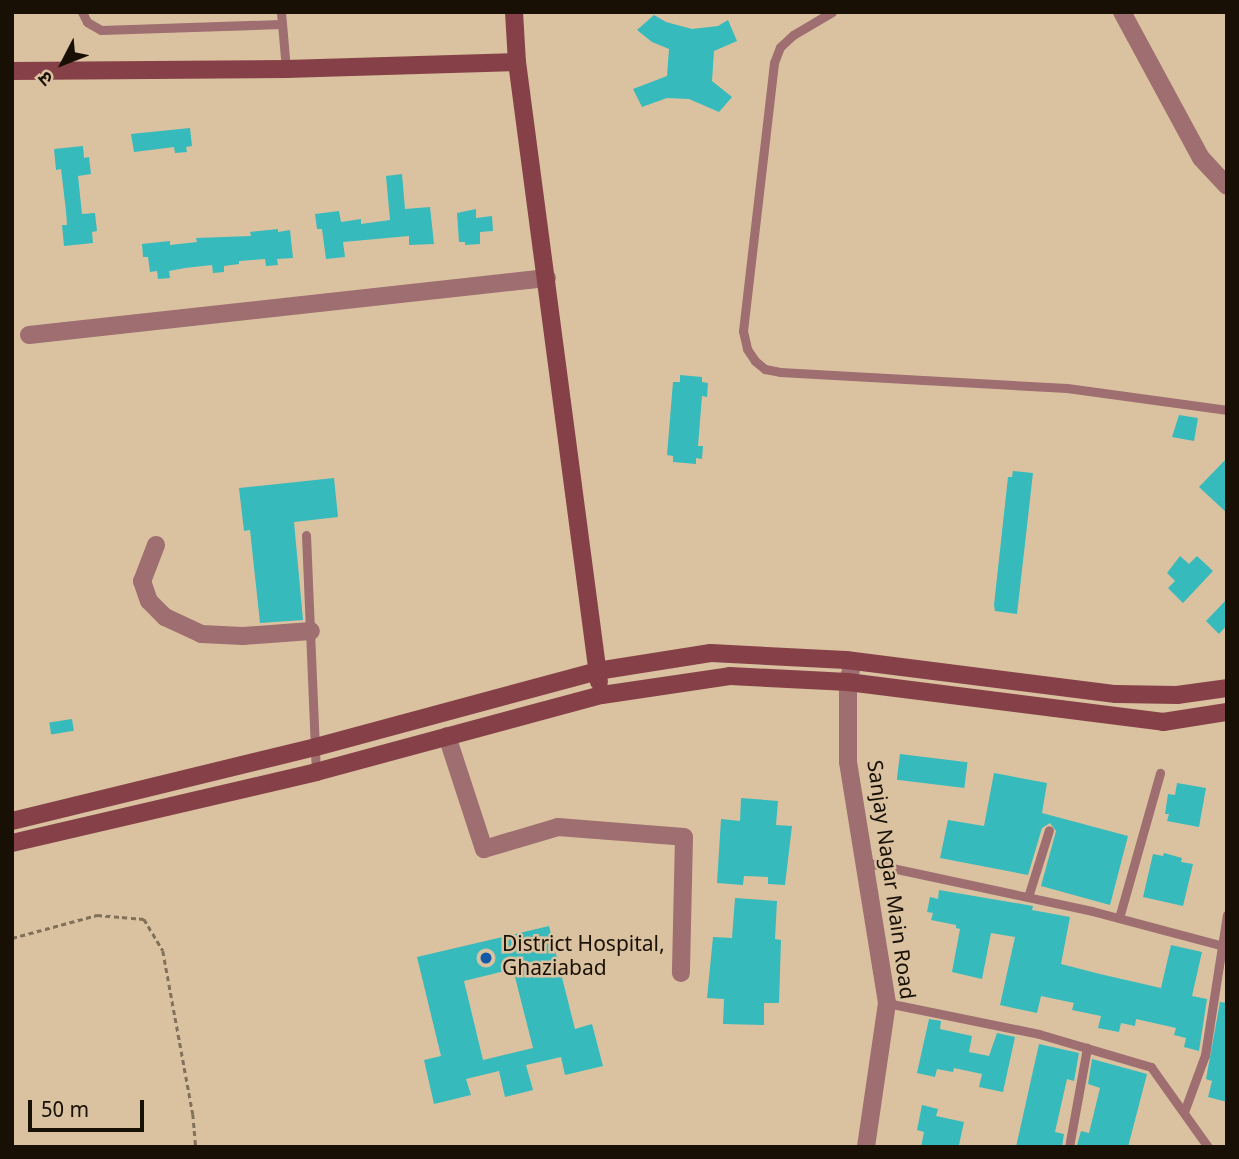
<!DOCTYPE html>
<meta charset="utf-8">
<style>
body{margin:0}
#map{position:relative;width:1239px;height:1159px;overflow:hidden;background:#dac2a1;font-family:Georgia,"Noto Sans Devanagari",serif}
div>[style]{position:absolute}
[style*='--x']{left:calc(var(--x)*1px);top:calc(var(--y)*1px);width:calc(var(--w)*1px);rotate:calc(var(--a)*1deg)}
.building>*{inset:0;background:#36babb;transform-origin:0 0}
.path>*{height:2.5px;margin-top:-1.25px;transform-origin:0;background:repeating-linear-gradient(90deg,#81715a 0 5px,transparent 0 8.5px)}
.lane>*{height:9px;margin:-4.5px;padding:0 4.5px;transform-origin:4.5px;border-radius:4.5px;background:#9e6e70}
.street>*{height:18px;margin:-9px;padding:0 9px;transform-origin:9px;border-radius:9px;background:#9e6e70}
.secondary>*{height:18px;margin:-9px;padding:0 9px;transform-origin:9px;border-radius:9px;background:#864148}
.dots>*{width:19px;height:19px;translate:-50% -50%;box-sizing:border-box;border:4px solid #dac2a1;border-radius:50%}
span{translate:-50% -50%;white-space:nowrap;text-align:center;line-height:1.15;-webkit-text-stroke:5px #dac2a1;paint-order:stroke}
.street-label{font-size:21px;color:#181005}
.poi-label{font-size:21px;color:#181005}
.left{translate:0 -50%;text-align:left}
.frame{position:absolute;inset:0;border:14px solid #181005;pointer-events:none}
.north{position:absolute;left:28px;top:28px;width:70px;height:70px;-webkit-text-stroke:5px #dac2a1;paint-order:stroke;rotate:228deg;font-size:19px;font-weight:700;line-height:28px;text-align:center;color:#181005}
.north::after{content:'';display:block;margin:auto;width:24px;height:32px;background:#181005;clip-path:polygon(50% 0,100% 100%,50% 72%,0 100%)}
.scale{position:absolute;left:28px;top:1100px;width:116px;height:32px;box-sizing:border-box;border:4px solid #181005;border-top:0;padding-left:9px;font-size:21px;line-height:24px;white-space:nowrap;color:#181005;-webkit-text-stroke:5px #dac2a1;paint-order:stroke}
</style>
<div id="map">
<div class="building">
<i style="clip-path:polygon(654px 15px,666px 22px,692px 29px,718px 26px,728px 20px,737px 41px,714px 51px,712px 81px,732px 97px,719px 112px,689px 99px,667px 98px,642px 107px,633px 89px,667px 76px,669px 49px,652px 42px,637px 30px)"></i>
<i style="clip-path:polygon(190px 128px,192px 146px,186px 147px,187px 152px,175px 153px,174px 147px,134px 152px,131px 134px)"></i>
<i style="clip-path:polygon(83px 146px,84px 158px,89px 157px,91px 174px,78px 176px,82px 214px,95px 213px,97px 231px,92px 232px,93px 243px,64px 246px,62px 225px,67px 225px,66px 211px,61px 169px,56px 170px,54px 149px)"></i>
<i style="clip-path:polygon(402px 174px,405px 209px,430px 207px,434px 244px,409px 245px,409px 236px,343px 242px,345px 257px,326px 259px,322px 229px,317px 229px,315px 214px,339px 211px,341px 222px,361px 219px,361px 224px,390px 220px,386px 176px)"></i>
<i style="clip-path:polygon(476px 209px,476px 218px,492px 216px,493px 231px,480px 232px,480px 244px,465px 245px,465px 242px,459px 242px,457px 213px)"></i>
<i style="clip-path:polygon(278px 229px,278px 232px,290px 230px,293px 258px,277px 259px,278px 265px,266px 266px,265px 259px,239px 261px,239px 264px,224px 266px,224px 272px,213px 273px,212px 265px,185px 268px,169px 271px,170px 278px,158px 279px,157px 271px,150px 272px,148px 257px,143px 257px,142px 244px,170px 241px,170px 245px,197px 242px,196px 238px,251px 236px,250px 232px)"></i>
<i style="clip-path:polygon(680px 375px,702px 377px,702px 382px,708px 383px,707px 397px,702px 396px,698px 446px,703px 446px,702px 459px,696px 458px,696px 464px,673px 462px,673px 456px,667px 455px,673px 382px,680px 382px)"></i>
<i style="clip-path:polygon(1179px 415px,1198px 418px,1194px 441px,1172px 437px)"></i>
<i style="clip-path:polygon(1227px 458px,1227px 513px,1199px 487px)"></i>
<i style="clip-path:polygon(1013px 471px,1033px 473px,1017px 614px,995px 611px,994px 605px,1008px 477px,1012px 477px)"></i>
<i style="clip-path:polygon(334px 478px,338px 517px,294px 522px,303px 620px,260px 623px,250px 530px,244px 531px,239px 488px)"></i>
<i style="clip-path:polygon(1180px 556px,1189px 564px,1197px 556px,1213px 571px,1183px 603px,1168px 588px,1175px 581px,1167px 573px)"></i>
<i style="clip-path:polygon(1227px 599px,1227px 625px,1219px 634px,1206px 621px)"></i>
<i style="left:72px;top:719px;width:12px;height:23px;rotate:81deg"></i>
<i style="left:900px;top:754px;width:68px;height:26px;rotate:7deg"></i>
<i style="clip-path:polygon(994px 773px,1047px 783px,1042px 813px,1128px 836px,1110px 905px,1041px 886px,1056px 831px,1050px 823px,1042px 828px,1028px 875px,940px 858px,948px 820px,984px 826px)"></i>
<i style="clip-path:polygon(1177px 783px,1206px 788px,1199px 827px,1167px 821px,1169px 814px,1165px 814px,1168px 794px,1175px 795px)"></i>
<i style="clip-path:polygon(741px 798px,778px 801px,776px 825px,792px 826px,785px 885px,768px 884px,768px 877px,744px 876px,743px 885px,717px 883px,721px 819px,740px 821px)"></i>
<i style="clip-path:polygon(1164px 853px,1182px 858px,1181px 862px,1193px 864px,1183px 906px,1143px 897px,1153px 854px,1163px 856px)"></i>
<i style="clip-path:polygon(939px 890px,1033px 906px,1032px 910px,1070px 917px,1061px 964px,1100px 974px,1161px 988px,1171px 945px,1202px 952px,1192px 996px,1207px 999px,1199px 1051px,1184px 1047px,1186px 1038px,1174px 1035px,1176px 1028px,1136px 1019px,1135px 1026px,1121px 1023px,1119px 1032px,1098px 1028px,1101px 1016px,1072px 1010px,1074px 1003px,1041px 996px,1037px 1013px,1000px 1005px,1015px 937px,991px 933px,982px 979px,952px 972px,960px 929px,956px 928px,956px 925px,931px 920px,933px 913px,927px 912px,930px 897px,938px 899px)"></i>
<i style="clip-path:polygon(735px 898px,777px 901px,775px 939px,781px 940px,779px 1003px,764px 1003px,764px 1025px,723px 1024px,724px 999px,707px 998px,713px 937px,732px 938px)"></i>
<i style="clip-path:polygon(evenodd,549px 926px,575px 1029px,592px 1024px,603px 1066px,565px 1075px,561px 1057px,526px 1065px,533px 1090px,505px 1097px,499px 1071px,466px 1079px,471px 1095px,434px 1104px,424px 1060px,441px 1056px,417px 957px,549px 926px,513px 969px,533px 1048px,483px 1060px,464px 981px,513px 969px)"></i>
<i style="clip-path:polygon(1220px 1002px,1227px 1003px,1227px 1102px,1208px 1097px,1212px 1081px,1206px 1079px)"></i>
<i style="clip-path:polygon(929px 1019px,941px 1021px,940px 1029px,972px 1036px,969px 1052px,989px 1056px,997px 1033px,1015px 1037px,1003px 1092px,979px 1087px,982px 1074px,954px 1068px,953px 1072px,937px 1069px,935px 1077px,917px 1073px)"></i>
<i style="clip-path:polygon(1039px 1044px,1079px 1053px,1074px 1081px,1067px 1079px,1055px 1132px,1064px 1134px,1062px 1147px,1016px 1147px)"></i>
<i style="clip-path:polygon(1092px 1059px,1147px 1074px,1128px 1147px,1077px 1145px,1081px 1131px,1089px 1133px,1100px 1088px,1088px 1084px)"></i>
<i style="clip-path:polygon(922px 1105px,938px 1109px,936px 1116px,964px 1122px,959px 1145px,921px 1147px,924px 1132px,917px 1130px)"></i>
</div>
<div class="path">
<i style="--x:12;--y:938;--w:88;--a:-15.1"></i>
<i style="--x:97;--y:915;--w:47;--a:4.9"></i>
<i style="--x:144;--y:919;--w:37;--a:59"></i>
<i style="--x:163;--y:951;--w:166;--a:79.6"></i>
<i style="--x:193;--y:1114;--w:33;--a:85"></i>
</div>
<div class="lane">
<i style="--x:82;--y:12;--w:11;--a:63"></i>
<i style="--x:87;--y:22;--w:16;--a:30"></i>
<i style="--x:101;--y:30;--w:180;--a:-1.9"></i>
<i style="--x:281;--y:12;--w:57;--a:85"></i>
<i style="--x:832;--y:12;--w:45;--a:149.5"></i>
<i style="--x:793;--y:35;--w:18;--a:137"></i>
<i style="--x:780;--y:47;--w:17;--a:111"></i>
<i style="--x:774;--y:63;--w:270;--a:96.6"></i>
<i style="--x:743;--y:331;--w:18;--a:77"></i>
<i style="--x:747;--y:349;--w:14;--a:56"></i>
<i style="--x:755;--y:361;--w:13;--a:39"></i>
<i style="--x:765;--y:369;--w:15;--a:11"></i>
<i style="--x:780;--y:372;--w:287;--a:3.2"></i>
<i style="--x:1067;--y:388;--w:162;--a:7.8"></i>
<i style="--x:306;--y:535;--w:237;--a:87.6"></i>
<i style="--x:864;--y:862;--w:233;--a:12.1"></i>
<i style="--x:1092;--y:911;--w:140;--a:14.9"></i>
<i style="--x:1028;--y:897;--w:70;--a:-72.6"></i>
<i style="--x:1119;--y:918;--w:151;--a:-74.2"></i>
<i style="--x:887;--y:1003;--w:155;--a:11.5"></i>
<i style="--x:1039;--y:1034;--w:117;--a:16.4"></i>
<i style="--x:1151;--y:1067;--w:98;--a:54.5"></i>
<i style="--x:1184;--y:1112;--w:61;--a:-69.8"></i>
<i style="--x:1205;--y:1055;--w:142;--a:-81.1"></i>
<i style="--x:1069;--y:1147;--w:101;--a:-79.7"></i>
</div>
<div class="street">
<i style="--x:1122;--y:12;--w:166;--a:61.6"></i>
<i style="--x:1201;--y:158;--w:38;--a:47"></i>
<i style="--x:29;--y:335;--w:521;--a:-6.28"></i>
<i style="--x:156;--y:545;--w:39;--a:111"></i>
<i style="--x:142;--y:581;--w:21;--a:71"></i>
<i style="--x:149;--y:601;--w:23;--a:45"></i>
<i style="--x:165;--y:617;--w:40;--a:25"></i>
<i style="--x:201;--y:634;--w:42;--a:2.7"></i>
<i style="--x:243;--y:636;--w:68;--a:-4.2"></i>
<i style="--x:853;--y:661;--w:22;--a:103"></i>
<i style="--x:848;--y:682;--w:80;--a:90"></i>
<i style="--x:848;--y:762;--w:244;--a:80.8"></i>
<i style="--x:887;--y:1003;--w:146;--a:98.3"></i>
<i style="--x:447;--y:736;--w:119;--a:71.9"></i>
<i style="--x:484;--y:849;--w:77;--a:-16.6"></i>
<i style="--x:558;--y:827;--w:126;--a:4.5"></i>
<i style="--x:684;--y:837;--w:136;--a:91.3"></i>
</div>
<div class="secondary">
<i style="--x:514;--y:12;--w:50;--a:86.6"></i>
<i style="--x:517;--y:62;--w:625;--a:82.47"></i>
<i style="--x:12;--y:71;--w:274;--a:-0.4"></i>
<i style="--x:286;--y:69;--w:231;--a:-1.7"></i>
<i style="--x:12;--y:821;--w:313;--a:-13.7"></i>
<i style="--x:316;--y:747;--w:291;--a:-15.1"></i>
<i style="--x:597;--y:671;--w:115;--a:-9"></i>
<i style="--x:711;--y:653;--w:135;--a:3"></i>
<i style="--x:846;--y:660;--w:272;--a:7.2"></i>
<i style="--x:1116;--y:694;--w:61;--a:0.9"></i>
<i style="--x:1177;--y:695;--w:50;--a:-8"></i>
<i style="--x:12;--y:843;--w:312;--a:-13.1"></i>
<i style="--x:316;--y:772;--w:296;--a:-15.1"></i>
<i style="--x:602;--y:695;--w:129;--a:-8.4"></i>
<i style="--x:730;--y:676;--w:118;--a:2.9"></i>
<i style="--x:848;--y:682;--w:318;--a:7.2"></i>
<i style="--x:1163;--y:722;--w:65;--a:-8.9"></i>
</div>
<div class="dots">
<i style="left:486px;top:958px;background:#1359a8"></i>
</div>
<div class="street-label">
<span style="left:889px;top:880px;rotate:82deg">Sanjay Nagar Main Road</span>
</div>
<div class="poi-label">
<span class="left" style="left:502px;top:958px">District Hospital,<br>Ghaziabad</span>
</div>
<div class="frame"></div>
<div class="north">उ</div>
<div class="scale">50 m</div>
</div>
